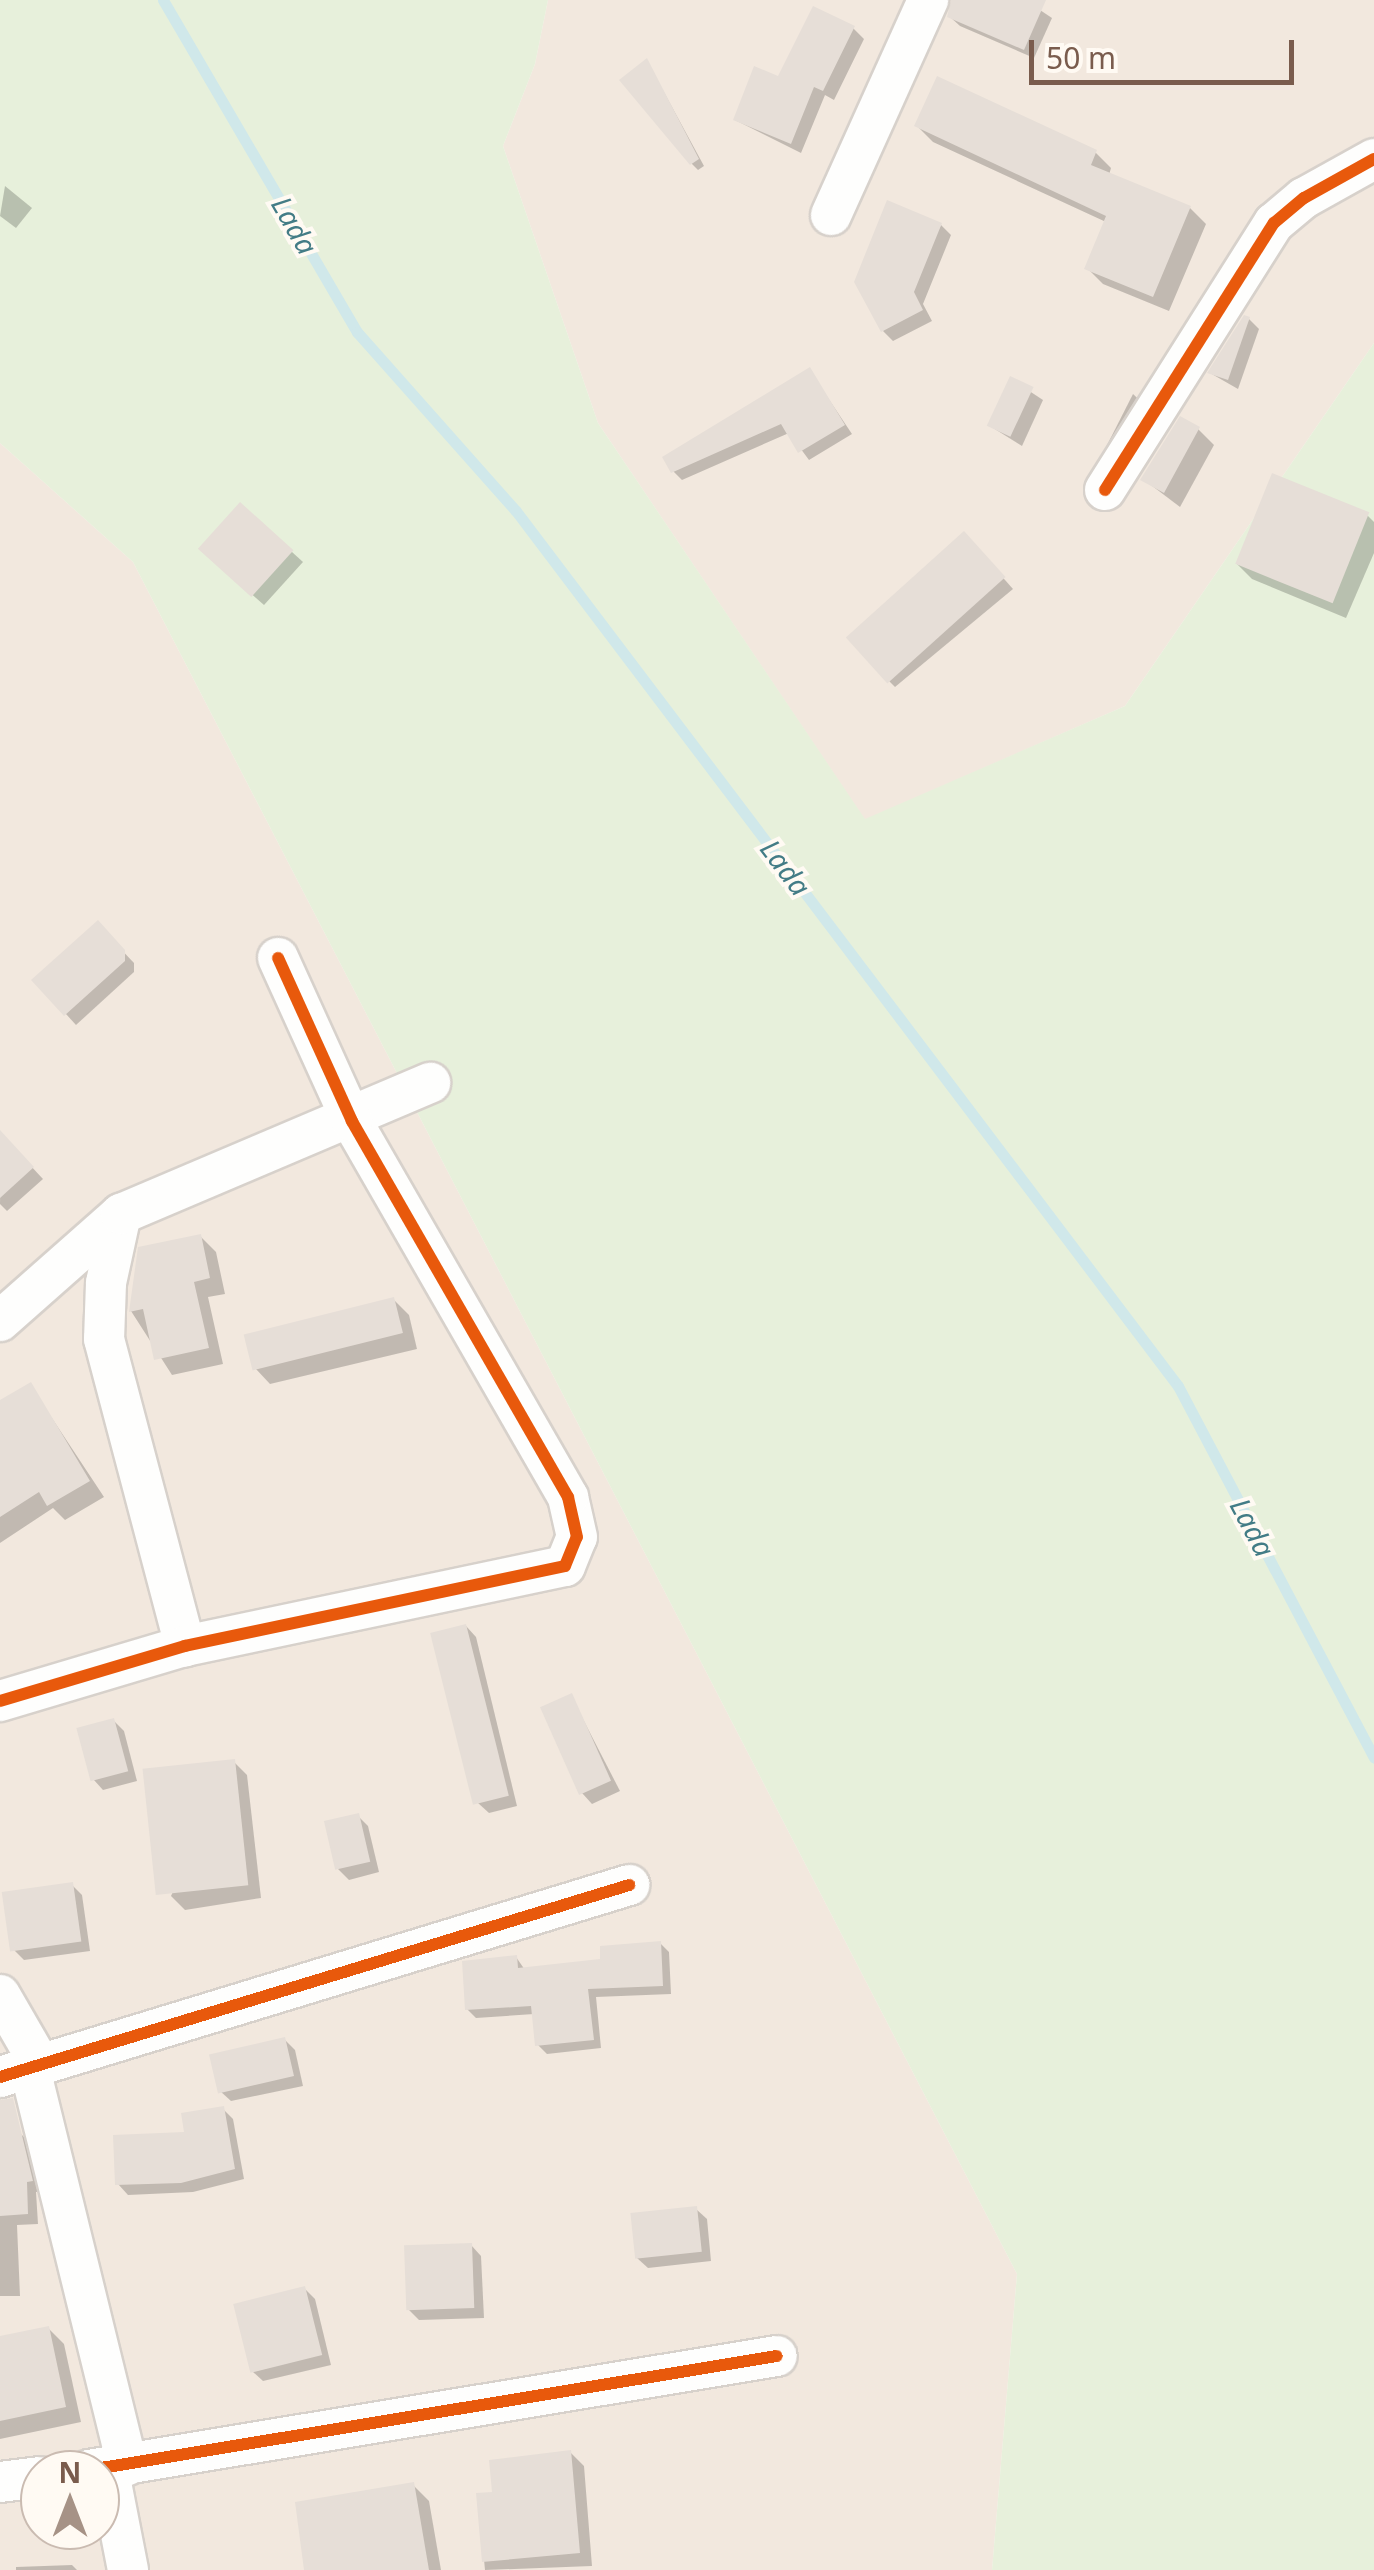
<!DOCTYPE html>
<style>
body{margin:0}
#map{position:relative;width:1374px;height:2570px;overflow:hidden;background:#f9f5f0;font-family:"Noto Sans",sans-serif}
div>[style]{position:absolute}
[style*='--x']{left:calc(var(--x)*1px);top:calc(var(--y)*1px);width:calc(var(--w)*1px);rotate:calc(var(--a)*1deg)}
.residential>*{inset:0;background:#f2e8de}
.green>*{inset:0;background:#e7f0db}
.shadow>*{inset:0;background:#0003}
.stream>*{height:11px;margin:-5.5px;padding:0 5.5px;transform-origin:5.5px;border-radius:5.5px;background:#d0e8ea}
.building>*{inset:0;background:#e6ded7;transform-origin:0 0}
.roads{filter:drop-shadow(2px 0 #d7d1cb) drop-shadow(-2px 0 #d7d1cb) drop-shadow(0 2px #d7d1cb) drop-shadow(0 -2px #d7d1cb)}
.minor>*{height:40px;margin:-20px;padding:0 20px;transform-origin:20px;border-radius:20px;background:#fefefd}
.cycleway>*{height:12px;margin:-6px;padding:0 6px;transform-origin:6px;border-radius:6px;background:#e8590c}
span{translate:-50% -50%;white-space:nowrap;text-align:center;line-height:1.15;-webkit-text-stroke:8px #fffaf3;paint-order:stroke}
.water-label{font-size:28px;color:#437c86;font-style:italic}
.north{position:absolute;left:20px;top:2450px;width:100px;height:100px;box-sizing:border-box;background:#fffaf3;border:2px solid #cabbb1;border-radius:50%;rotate:0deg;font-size:28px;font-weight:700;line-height:40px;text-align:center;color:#7a5c4d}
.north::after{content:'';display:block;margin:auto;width:35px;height:45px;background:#a69286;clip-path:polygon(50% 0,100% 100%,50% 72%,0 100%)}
.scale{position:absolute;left:1029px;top:40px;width:265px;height:45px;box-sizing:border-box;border:5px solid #7a5c4d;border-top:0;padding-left:12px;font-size:30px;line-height:35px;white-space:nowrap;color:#7a5c4d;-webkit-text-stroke:8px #fffaf3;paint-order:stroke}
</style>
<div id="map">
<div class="residential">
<i style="clip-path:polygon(548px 0,1374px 0,1374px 343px,1125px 706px,865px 820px,598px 423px,503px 146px,535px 64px)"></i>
<i style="clip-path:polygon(evenodd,0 443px,133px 562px,1017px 2274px,992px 2570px,0 2570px,0 443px,40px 2470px,100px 2470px,100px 2530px,40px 2530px,40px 2470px)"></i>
</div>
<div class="green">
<i style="clip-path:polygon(0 0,548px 0,535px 64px,503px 146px,598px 423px,865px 819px,1125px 706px,1374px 343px,1374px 2570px,992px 2570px,1017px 2274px,133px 562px,0 443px)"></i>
</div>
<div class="shadow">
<i style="clip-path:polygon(955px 0,1025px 0,1052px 18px,1034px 58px,960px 26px,949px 16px)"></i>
<i style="clip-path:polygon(853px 28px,864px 39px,834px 100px,825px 95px,801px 153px,735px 120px,779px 79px)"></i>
<i style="clip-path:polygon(647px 61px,704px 166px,698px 170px,692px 164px)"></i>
<i style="clip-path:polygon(917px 126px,1095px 152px,1111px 168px,1109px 175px,1190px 208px,1206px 224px,1169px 311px,1103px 284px,1087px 268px,1106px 222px,933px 142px)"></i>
<i style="clip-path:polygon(5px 186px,32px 208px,16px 228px,0 216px)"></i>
<i style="clip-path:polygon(941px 225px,951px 235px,923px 304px,932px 321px,893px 341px,883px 331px)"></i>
<i style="clip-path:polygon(1249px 319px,1259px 329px,1238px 389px,1210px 373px)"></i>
<i style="clip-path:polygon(810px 371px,852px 434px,809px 460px,789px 433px,682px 480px,673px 471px)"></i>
<i style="clip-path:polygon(1011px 379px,1043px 400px,1022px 446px,990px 426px)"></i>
<i style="clip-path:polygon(1133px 394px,1152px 412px,1115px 470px,1101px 457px)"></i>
<i style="clip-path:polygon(1198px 429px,1214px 445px,1180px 507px,1143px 479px)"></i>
<i style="clip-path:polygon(1367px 515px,1374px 522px,1374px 553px,1346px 618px,1252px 579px,1236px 563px)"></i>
<i style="clip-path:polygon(974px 545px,1013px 589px,895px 687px,885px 677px)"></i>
<i style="clip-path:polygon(292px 552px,303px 562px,264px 605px,212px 559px)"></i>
<i style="clip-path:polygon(97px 924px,134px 963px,134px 972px,76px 1025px,35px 980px)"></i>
<i style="clip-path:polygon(1px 1134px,43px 1179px,7px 1211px,0 1204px)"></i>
<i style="clip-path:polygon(200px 1236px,216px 1252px,225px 1294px,208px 1297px,223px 1364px,172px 1375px,131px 1311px)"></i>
<i style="clip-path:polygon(393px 1299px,409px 1315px,417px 1349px,270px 1384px,255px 1368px)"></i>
<i style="clip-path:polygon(30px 1385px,104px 1497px,65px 1520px,53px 1508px,0 1543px,0 1404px)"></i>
<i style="clip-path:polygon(466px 1626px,476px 1637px,517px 1806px,489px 1813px,478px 1803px)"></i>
<i style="clip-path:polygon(571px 1696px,620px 1791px,592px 1804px,582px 1793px)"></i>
<i style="clip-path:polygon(113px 1720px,124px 1731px,137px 1781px,103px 1790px,93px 1779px)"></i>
<i style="clip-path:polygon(234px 1762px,247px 1775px,261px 1898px,185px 1910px,171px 1896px)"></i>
<i style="clip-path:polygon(358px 1816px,368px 1826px,379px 1872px,349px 1880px,338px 1869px)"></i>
<i style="clip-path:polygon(72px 1885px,82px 1895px,90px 1951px,24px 1960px,14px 1950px)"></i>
<i style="clip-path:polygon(660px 1943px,669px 1952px,671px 1994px,596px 1997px,601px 2048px,547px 2054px,538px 2045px,534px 2014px,476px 2018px,467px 2009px,516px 1957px,525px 1970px,603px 1961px)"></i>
<i style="clip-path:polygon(285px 2040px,295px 2050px,303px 2086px,231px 2101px,220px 2091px)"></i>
<i style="clip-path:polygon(223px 2109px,233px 2119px,244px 2179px,193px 2192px,128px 2195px,118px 2184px)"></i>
<i style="clip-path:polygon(20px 2133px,30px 2143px,42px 2191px,36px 2192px,38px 2224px,17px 2225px,20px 2296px,0 2296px,0 2137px)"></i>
<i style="clip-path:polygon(696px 2209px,707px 2219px,711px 2261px,648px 2268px,637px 2258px)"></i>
<i style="clip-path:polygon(471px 2245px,481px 2256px,484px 2318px,419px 2320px,409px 2310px)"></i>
<i style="clip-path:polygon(305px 2289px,315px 2299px,331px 2365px,263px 2381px,252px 2371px)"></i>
<i style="clip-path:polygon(48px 2328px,64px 2344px,81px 2422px,0 2439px,0 2339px)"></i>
<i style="clip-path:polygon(570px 2452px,584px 2466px,592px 2566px,485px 2570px,478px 2496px,495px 2494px)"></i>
<i style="clip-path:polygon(413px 2485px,429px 2501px,441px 2570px,307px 2570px)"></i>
<i style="clip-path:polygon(72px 2565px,77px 2570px,16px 2570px,16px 2567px)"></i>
</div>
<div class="stream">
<i style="--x:163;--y:0;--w:385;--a:59.7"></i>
<i style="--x:357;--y:332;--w:239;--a:48.4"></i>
<i style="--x:516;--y:511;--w:1097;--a:52.89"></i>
<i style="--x:1178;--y:1386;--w:420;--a:62.2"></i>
</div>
<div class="building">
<i style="clip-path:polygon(951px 0,1046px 0,1024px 50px,947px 17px)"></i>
<i style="clip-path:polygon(813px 6px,855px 26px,823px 91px,814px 87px,791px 144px,733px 120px,754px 66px,778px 76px)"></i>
<i style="clip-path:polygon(647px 58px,699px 159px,690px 165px,619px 80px)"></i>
<i style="clip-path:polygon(937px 76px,1097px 150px,1091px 165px,1191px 206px,1153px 297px,1084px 269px,1106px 216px,914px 126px)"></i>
<i style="clip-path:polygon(887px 200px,942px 223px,914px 292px,923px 310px,881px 332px,854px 282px)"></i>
<i style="clip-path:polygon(1244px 315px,1250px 317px,1228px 380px,1207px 373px)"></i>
<i style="clip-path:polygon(810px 367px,845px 425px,798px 453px,781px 424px,671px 473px,662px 457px)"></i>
<i style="left:1010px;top:376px;width:26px;height:55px;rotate:25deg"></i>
<i style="clip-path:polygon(1180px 416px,1200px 427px,1164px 493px,1140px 480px)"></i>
<i style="left:1272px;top:473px;width:105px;height:98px;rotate:22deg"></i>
<i style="left:240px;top:502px;width:72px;height:63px;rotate:42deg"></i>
<i style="left:964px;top:531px;width:62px;height:159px;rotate:48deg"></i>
<i style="clip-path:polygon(98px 920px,125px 950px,125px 961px,64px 1016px,31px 980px)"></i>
<i style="clip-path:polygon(0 1130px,34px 1167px,0 1198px)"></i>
<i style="clip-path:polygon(201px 1234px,210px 1278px,194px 1282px,209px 1348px,154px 1360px,143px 1309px,129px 1312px,138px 1247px)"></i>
<i style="left:394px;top:1297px;width:37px;height:155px;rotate:76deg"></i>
<i style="clip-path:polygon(31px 1382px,90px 1481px,47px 1506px,39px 1492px,0 1517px,0 1400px)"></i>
<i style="left:466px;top:1624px;width:177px;height:37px;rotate:76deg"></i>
<i style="left:572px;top:1693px;width:96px;height:35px;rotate:66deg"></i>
<i style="left:114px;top:1718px;width:55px;height:39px;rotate:75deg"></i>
<i style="left:235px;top:1759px;width:127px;height:93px;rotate:84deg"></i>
<i style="left:359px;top:1813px;width:50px;height:36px;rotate:77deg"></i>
<i style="left:73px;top:1882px;width:60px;height:72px;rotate:82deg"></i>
<i style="clip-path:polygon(661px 1941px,663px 1986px,588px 1989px,594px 2040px,535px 2046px,531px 2006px,465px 2010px,462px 1961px,517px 1955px,518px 1968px,600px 1959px,600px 1946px)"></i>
<i style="left:285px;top:2037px;width:40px;height:78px;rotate:77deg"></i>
<i style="clip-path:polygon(13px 2098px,33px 2181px,27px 2182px,28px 2214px,0 2216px,0 2100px)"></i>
<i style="clip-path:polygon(224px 2106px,235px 2169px,181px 2183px,115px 2185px,113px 2135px,184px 2132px,181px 2113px)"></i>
<i style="left:697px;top:2206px;width:46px;height:67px;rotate:84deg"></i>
<i style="left:472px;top:2243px;width:65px;height:68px;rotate:88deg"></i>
<i style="left:305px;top:2286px;width:71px;height:74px;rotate:76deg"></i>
<i style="clip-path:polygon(49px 2326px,66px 2407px,0 2421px,0 2336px)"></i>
<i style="clip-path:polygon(571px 2450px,580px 2553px,482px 2562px,476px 2493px,492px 2492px,489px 2460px)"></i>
<i style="clip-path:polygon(414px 2482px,429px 2570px,304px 2570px,295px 2502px)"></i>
</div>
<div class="roads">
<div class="minor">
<i style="--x:831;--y:215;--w:236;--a:-65.7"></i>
<i style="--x:1105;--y:490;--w:316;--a:-57.7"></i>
<i style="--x:1274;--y:223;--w:39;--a:-40"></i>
<i style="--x:1304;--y:198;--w:80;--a:-29.1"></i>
<i style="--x:121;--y:1214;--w:71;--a:102.3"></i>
<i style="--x:106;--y:1283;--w:56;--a:92"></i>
<i style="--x:104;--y:1339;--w:318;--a:75.2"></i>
<i style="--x:0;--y:1321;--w:162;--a:-41.5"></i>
<i style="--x:121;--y:1214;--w:336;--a:-23"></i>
<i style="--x:0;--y:1701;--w:193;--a:-16.6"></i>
<i style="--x:185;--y:1646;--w:388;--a:-11.9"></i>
<i style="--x:565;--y:1566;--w:31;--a:-68"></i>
<i style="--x:577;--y:1537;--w:41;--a:-102.7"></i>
<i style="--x:568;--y:1497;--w:434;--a:-119.9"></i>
<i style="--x:352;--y:1121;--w:179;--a:-114.4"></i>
<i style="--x:0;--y:1995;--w:82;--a:60"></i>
<i style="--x:30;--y:2069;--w:408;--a:76.2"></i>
<i style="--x:0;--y:2077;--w:658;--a:-16.97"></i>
<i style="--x:108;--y:2467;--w:105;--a:79"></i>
<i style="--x:89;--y:2470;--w:697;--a:-9.41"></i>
<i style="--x:0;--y:2482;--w:40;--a:-7.1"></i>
</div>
</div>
<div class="cycleway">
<i style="--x:1105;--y:490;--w:316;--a:-57.7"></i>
<i style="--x:1274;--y:223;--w:39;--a:-40"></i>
<i style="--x:1304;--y:198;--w:80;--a:-29.1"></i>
<i style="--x:0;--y:1701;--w:193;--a:-16.6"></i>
<i style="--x:185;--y:1646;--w:388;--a:-11.9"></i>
<i style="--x:565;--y:1566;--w:31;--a:-68"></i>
<i style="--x:577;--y:1537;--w:41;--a:-102.7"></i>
<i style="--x:568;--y:1497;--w:434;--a:-119.9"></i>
<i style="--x:352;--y:1121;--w:179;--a:-114.4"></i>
<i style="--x:0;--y:2077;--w:658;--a:-16.97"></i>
<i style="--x:89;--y:2470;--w:697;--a:-9.41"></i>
</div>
<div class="water-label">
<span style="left:295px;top:225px;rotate:60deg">Lada</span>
<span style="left:786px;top:867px;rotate:53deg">Lada</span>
<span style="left:1253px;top:1527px;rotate:62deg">Lada</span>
</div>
<div class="north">N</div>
<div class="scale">50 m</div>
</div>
